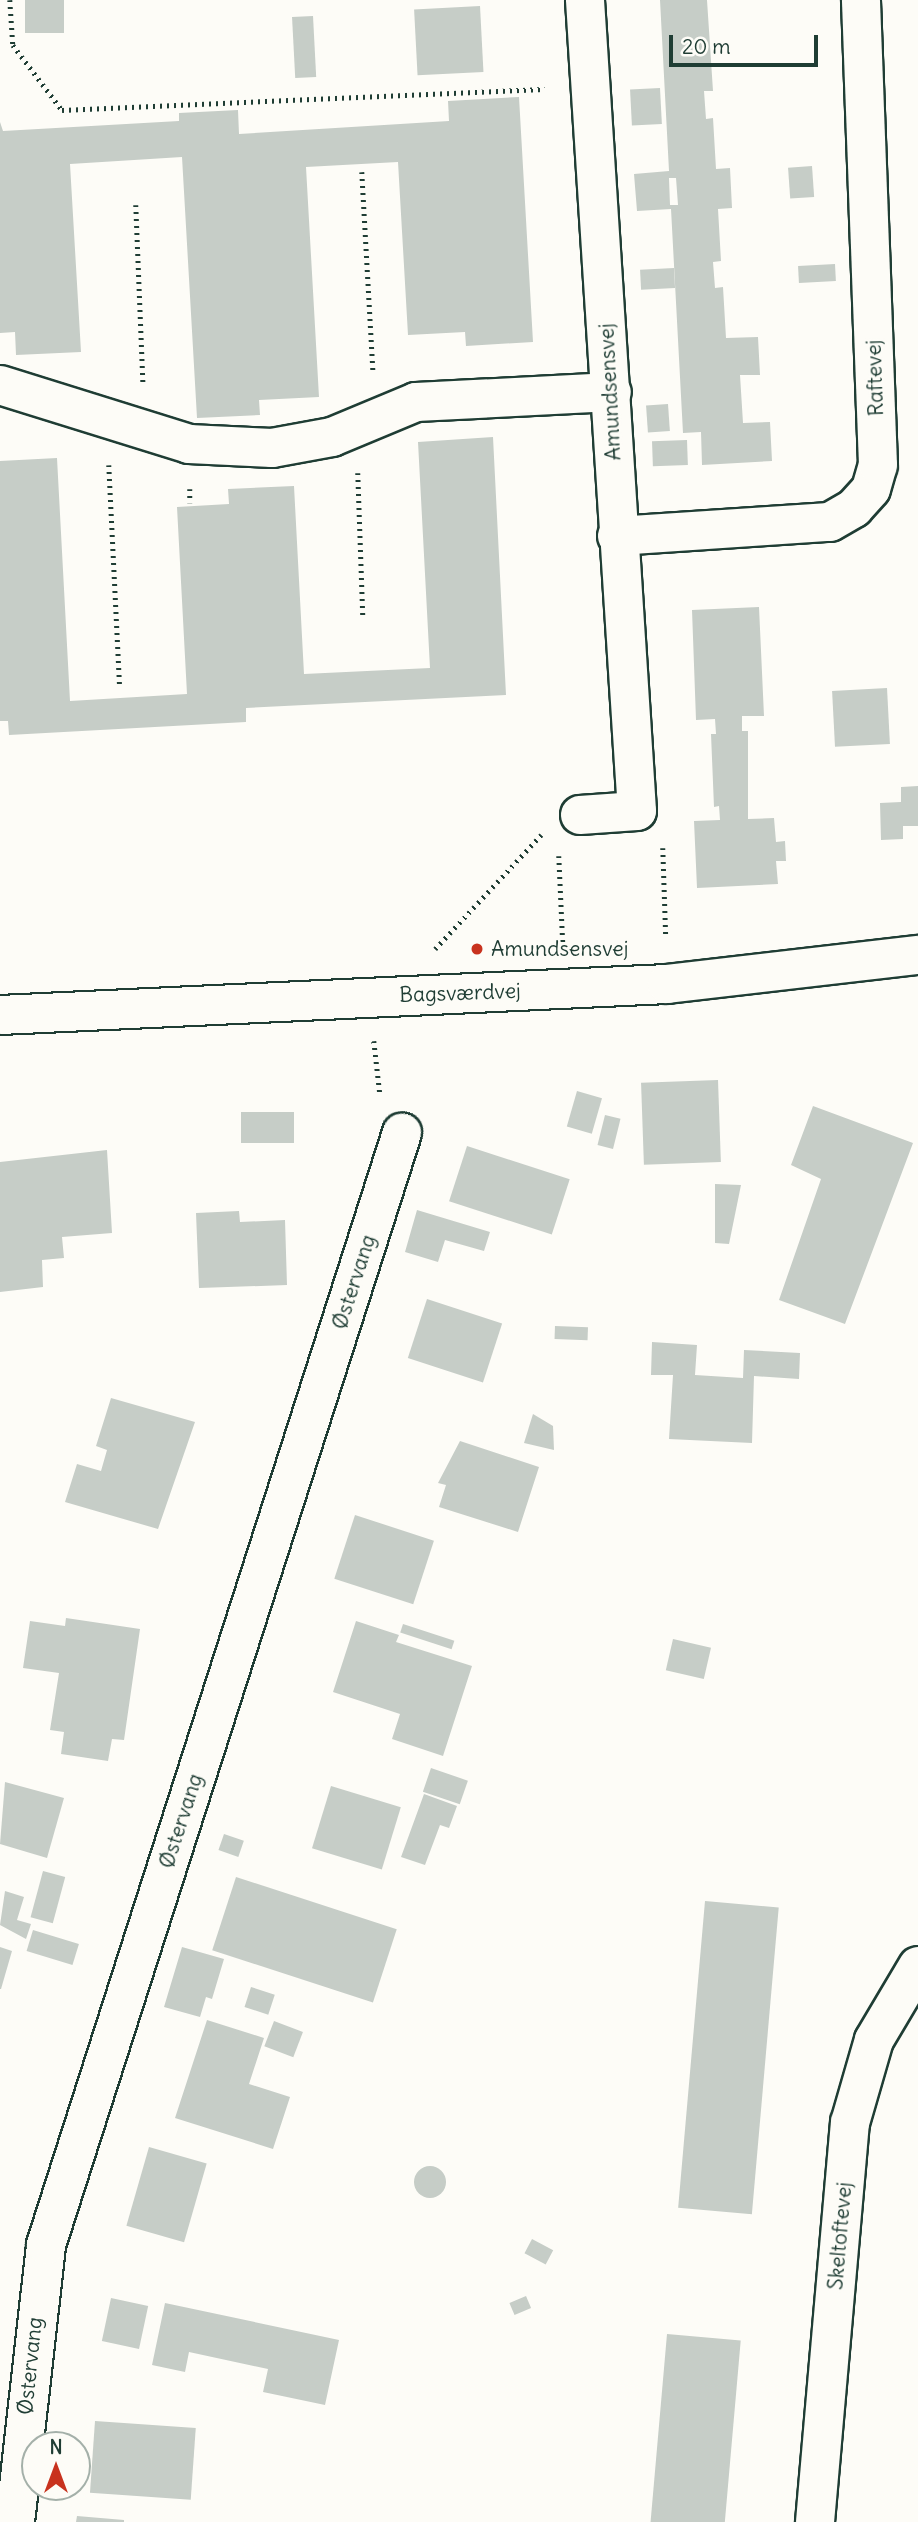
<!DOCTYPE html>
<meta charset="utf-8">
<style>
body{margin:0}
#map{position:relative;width:918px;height:2522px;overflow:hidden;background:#fdfcf7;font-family:Delius,sans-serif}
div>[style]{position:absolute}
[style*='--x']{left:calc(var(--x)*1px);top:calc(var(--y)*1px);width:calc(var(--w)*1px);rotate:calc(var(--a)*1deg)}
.building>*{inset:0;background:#c6cdc7;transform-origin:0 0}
.round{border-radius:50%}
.path>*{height:4.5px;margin-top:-2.25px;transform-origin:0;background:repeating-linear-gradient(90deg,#1f3d34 0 2px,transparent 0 7px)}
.roads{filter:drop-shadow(2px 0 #1f3d34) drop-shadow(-2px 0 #1f3d34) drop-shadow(0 2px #1f3d34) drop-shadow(0 -2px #1f3d34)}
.minor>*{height:38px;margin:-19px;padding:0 19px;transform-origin:19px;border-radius:19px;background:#fdfcf7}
.major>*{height:38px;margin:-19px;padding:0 19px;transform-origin:19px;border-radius:19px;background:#fdfcf7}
.dots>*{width:19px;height:19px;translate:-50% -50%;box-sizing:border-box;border:4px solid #fdfcf7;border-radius:50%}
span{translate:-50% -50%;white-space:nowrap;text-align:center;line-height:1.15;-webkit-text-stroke:5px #fdfcf7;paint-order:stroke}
.street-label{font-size:21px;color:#1f3d34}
.poi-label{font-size:21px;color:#1f3d34}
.left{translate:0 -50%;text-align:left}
.north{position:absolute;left:21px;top:2431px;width:70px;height:70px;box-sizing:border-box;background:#fdfcf7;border:2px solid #a4b0a9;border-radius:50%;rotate:0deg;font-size:19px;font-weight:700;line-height:28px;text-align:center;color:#1f3d34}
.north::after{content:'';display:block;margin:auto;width:24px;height:32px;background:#c8321e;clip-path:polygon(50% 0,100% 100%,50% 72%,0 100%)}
.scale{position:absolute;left:669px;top:35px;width:149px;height:32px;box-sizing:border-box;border:4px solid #1f3d34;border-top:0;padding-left:9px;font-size:21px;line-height:24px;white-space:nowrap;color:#1f3d34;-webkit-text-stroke:5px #fdfcf7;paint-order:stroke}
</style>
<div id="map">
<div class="building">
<i style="left:25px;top:0;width:39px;height:33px"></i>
<i style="clip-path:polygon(evenodd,660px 0,707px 0,713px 91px,704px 91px,706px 119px,713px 118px,716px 169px,730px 168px,732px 208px,718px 209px,721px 261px,713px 262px,715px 288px,723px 287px,726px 338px,758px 337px,760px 375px,740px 375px,743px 423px,770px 422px,772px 461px,702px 465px,701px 432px,683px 433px,671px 209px,637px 211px,634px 174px,669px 171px,660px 0,669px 178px,676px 178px,678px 205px,670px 205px,669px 178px)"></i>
<i style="left:480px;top:6px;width:66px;height:66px;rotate:87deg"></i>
<i style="left:313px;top:16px;width:61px;height:21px;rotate:87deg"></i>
<i style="left:660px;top:88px;width:36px;height:30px;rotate:87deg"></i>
<i style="clip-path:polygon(519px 97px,533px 342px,466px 346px,465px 332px,408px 335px,398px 162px,306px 167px,319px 397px,259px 400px,260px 415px,197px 418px,182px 157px,70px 164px,81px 352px,16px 355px,15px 332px,0 333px,0 122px,3px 131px,179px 121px,179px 113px,238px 110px,239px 134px,449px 121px,448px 101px)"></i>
<i style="left:812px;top:166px;width:31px;height:24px;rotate:86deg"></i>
<i style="left:835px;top:264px;width:17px;height:37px;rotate:87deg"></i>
<i style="left:674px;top:268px;width:20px;height:34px;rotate:87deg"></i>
<i style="left:668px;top:404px;width:27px;height:22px;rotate:86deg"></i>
<i style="clip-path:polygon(493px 437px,506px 695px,246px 708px,246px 722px,9px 735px,8px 721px,0 721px,0 461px,57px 458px,70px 701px,187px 694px,177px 507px,229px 504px,228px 489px,294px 486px,304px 674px,430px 668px,418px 442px)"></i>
<i style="left:687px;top:440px;width:25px;height:35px;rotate:88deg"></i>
<i style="clip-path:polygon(759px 607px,764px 716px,742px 716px,742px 731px,748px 731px,748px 819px,774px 818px,776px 842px,785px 841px,786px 861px,776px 861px,778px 884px,697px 888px,694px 821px,720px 820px,719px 806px,714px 807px,711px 734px,716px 734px,715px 719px,696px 720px,692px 610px)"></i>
<i style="left:887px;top:688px;width:56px;height:55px;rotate:87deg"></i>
<i style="clip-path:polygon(918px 786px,918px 826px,903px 826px,903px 839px,881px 840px,880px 803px,901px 802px,901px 787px)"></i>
<i style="left:718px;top:1080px;width:82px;height:77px;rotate:88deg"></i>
<i style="left:577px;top:1091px;width:26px;height:37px;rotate:16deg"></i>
<i style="clip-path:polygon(813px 1106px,913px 1143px,845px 1324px,779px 1300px,821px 1179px,791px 1165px)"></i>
<i style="left:241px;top:1112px;width:53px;height:31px"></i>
<i style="left:605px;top:1115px;width:16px;height:31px;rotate:14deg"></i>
<i style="left:467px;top:1146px;width:108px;height:58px;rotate:18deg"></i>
<i style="clip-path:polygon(107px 1150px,112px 1233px,62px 1237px,64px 1258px,42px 1260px,43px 1287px,0 1292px,0 1162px)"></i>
<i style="clip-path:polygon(715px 1184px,741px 1185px,729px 1244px,715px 1243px)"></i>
<i style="clip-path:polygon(417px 1210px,490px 1232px,484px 1251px,445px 1240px,438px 1262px,405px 1252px)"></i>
<i style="clip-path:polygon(239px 1211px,240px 1222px,285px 1220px,287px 1285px,199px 1288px,196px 1213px)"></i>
<i style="left:427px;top:1299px;width:79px;height:62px;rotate:18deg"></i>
<i style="left:555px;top:1326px;width:33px;height:13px;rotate:2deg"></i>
<i style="clip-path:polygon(652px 1342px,697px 1345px,695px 1375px,743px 1378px,744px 1350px,800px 1353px,799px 1379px,754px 1376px,752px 1443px,669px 1439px,673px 1375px,651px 1375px)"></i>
<i style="clip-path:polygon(111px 1398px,195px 1422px,158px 1529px,65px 1502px,77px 1464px,101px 1471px,107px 1450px,96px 1446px)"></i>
<i style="clip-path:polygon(533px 1414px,553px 1426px,554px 1450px,524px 1443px)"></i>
<i style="clip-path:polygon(460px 1441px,539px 1467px,518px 1532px,439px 1507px,446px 1485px,438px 1483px)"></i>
<i style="left:355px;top:1515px;width:83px;height:67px;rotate:18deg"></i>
<i style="clip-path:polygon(66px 1618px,140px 1629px,124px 1740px,112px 1739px,108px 1761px,61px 1754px,64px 1732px,50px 1730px,59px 1673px,23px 1668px,30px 1621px,65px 1626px)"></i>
<i style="clip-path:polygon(356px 1621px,399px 1635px,396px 1642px,472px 1666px,443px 1756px,392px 1739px,400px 1714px,333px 1692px)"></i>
<i style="left:403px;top:1624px;width:54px;height:9px;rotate:18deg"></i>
<i style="left:673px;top:1639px;width:39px;height:32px;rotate:13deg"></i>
<i style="left:431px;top:1768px;width:39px;height:25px;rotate:19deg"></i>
<i style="clip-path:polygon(5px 1782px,64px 1798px,47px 1858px,0 1844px)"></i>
<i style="left:331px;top:1786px;width:73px;height:65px;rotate:17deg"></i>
<i style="clip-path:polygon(424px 1794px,457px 1806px,449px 1828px,440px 1825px,425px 1865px,401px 1857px)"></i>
<i style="left:224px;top:1834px;width:21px;height:17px;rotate:19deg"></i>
<i style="left:43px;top:1871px;width:23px;height:48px;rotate:15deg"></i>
<i style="left:236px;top:1877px;width:169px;height:77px;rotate:18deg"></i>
<i style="clip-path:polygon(5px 1891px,24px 1897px,17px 1920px,31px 1924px,26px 1939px,0 1925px)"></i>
<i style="left:705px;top:1901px;width:74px;height:308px;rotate:5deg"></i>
<i style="left:33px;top:1930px;width:48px;height:22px;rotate:17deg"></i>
<i style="clip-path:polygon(0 1947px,12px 1951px,1px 1989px,0 1989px)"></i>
<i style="clip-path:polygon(182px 1947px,224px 1959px,212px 1999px,206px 1997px,200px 2017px,164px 2007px)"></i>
<i style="left:251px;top:1987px;width:25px;height:21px;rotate:18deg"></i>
<i style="clip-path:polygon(207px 2020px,264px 2038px,249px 2084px,290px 2097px,273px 2149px,175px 2118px)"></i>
<i style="left:274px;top:2021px;width:31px;height:27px;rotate:21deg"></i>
<i style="left:149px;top:2147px;width:60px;height:82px;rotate:16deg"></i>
<i class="round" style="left:414px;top:2166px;width:32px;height:32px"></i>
<i style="left:532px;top:2239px;width:24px;height:16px;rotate:28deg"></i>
<i style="left:526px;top:2296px;width:13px;height:18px;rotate:67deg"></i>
<i style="left:111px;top:2298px;width:38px;height:44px;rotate:12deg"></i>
<i style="clip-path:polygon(165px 2303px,339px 2340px,325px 2405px,263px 2392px,268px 2369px,189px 2352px,185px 2372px,152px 2365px)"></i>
<i style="left:667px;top:2334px;width:74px;height:189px;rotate:5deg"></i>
<i style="left:95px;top:2421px;width:101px;height:72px;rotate:4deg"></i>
<i style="clip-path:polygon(77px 2516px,124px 2520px,124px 2522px,76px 2522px)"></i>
</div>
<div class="path">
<i style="--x:10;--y:0;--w:45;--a:86.2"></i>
<i style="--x:13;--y:45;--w:81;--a:53"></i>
<i style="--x:62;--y:110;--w:483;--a:-2.5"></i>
<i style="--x:362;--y:172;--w:199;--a:86.8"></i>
<i style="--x:136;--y:205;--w:177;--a:87.7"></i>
<i style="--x:109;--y:465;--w:223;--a:87.2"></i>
<i style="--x:358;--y:473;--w:146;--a:88"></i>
<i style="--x:190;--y:489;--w:14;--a:90"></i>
<i style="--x:663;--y:848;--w:90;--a:88.1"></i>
<i style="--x:559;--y:856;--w:89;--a:87.4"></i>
<i style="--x:435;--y:949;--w:156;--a:-47.1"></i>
<i style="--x:374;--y:1041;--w:53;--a:83.5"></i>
</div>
<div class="roads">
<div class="minor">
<i style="--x:0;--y:385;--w:198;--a:17.3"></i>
<i style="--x:189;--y:444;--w:83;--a:2.8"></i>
<i style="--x:272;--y:448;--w:61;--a:-10.4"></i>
<i style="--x:332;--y:437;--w:91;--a:-22.6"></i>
<i style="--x:416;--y:402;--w:196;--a:-2.9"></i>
<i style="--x:617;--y:536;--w:213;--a:-3.8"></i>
<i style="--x:830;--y:522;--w:28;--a:-30"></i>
<i style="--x:854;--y:508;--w:25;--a:-48"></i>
<i style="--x:871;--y:489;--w:25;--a:-74"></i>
<i style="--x:878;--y:465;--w:465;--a:-92.1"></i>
<i style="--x:580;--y:815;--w:57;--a:-4"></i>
<i style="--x:637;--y:811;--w:813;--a:-93.67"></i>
<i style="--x:15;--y:2522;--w:279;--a:-83.6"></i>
<i style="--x:46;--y:2245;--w:1168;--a:-72.25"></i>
<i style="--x:815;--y:2522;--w:401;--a:-85"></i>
<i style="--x:850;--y:2123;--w:86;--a:-73.9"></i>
<i style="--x:874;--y:2040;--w:86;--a:-59.3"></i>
</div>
<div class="major">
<i style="--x:0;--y:1015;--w:668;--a:-2.66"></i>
<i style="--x:667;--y:984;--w:253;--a:-6.6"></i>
</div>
</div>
<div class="dots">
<i style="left:477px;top:949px;background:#c8321e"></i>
</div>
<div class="street-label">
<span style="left:875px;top:378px;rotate:-92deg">Raftevej</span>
<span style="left:610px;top:392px;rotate:-93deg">Amundsensvej</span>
<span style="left:460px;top:993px;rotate:-2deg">Bagsværdvej</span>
<span style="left:354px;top:1282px;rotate:-72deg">Østervang</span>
<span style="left:181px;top:1821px;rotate:-72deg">Østervang</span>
<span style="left:840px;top:2236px;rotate:-85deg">Skeltoftevej</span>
<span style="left:30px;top:2366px;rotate:-84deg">Østervang</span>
</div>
<div class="poi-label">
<span class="left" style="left:491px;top:949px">Amundsensvej</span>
</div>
<div class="north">N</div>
<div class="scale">20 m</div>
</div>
